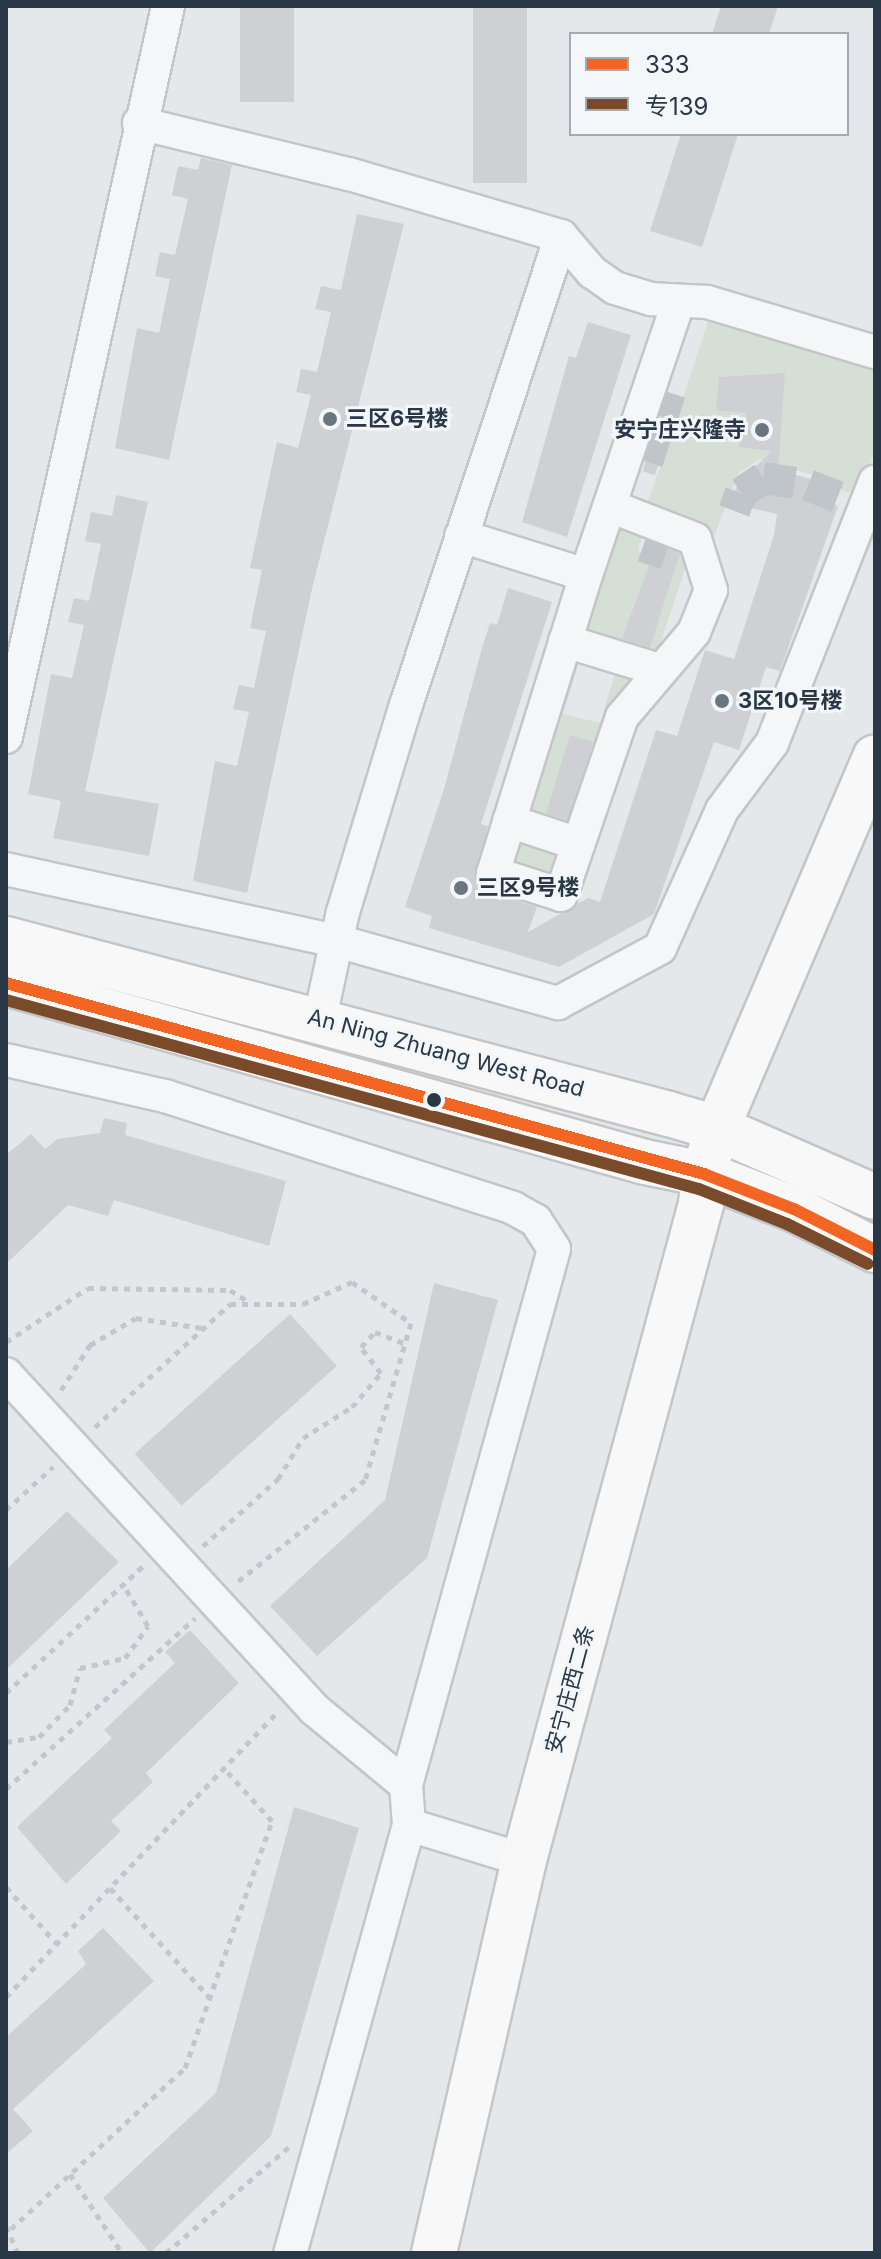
<!DOCTYPE html>
<meta charset="utf-8">
<style>
body{margin:0}
#map{position:relative;width:881px;height:2259px;overflow:hidden;background:#e5e8ea;font-family:Inter,"Noto Sans SC",sans-serif}
div>[style]{position:absolute}
[style*='--x']{left:calc(var(--x)*1px);top:calc(var(--y)*1px);width:calc(var(--w)*1px);rotate:calc(var(--a)*1deg)}
.green>*{inset:0;background:#d6dfd5}
.building>*{inset:0;background:#ced0d3;transform-origin:0 0}
.street-tunnel>*{height:32px;margin-top:-16px;transform-origin:0;background:repeating-linear-gradient(90deg,#bfc5c9 0 32px,transparent 0 48px)}
.path>*{height:5px;margin-top:-2.5px;transform-origin:0;background:repeating-linear-gradient(90deg,#c3c7cb 0 6px,transparent 0 12px)}
.roads{filter:drop-shadow(2px 0 #c3c6c8) drop-shadow(-2px 0 #c3c6c8) drop-shadow(0 2px #c3c6c8) drop-shadow(0 -2px #c3c6c8)}
.street>*{height:32px;margin:-16px;padding:0 16px;transform-origin:16px;border-radius:16px;background:#f5f6f7}
.secondary>*{height:44px;margin:-22px;padding:0 22px;transform-origin:22px;border-radius:22px;background:#f8f8f8}
.bus-1>*{height:12px;margin:-6px;padding:0 6px;transform-origin:6px;border-radius:6px;background:#f26522}
.bus-2>*{height:12px;margin:-6px;padding:0 6px;transform-origin:6px;border-radius:6px;background:#7a4b2a}
.dots>*{width:22px;height:22px;translate:-50% -50%;box-sizing:border-box;border:4px solid #f4f7f9;border-radius:50%}
span{translate:-50% -50%;white-space:nowrap;text-align:center;line-height:1.15;-webkit-text-stroke:6px #f4f7f9;paint-order:stroke}
.poi-label{font-size:22px;color:#293747;font-weight:700}
.left{translate:0 -50%;text-align:left}
.right{translate:-100% -50%;text-align:right}
.street-label{font-size:22px;color:#293747}
.frame{position:absolute;inset:0;border:8px solid #293747;pointer-events:none}
.legend{position:absolute;left:569px;top:32px;width:280px;height:104px;box-sizing:border-box;background:#f4f7f9;border:2px solid #a3aab2;margin:0;padding:10px 14px;list-style:none;font-size:24px;color:#293747}
.legend li{display:flex;align-items:center;gap:16px;height:40px}
.legend b{width:40px;border:2px solid #a3aab2}
</style>
<div id="map">
<div class="green">
<i style="clip-path:polygon(713px 307px,875px 361px,875px 451px,857px 490px,847px 492px,841px 490px,842px 484px,760px 459px,738px 473px,715px 535px,645px 511px)"></i>
<i style="clip-path:polygon(633px 525px,643px 533px,638px 551px,647px 554px,653px 535px,693px 545px,653px 666px,578px 633px,615px 529px)"></i>
<i style="clip-path:polygon(572px 654px,581px 656px,563px 714px,600px 723px,615px 673px,635px 674px,575px 839px,522px 814px)"></i>
<i style="clip-path:polygon(515px 836px,557px 847px,549px 875px,507px 860px)"></i>
</div>
<div class="building">
<i style="left:240px;top:6px;width:54px;height:96px"></i>
<i style="left:473px;top:6px;width:54px;height:177px"></i>
<i style="clip-path:polygon(721px 6px,778px 6px,769px 34px,712px 34px)"></i>
<i style="clip-path:polygon(681px 134px,738px 134px,702px 247px,650px 231px)"></i>
<i style="clip-path:polygon(201px 158px,232px 165px,169px 460px,115px 448px,137px 328px,159px 333px,170px 279px,155px 276px,160px 252px,175px 255px,188px 199px,172px 195px,178px 166px,198px 170px)"></i>
<i style="clip-path:polygon(357px 214px,404px 224px,312px 589px,247px 893px,193px 881px,215px 761px,237px 766px,249px 712px,233px 709px,239px 685px,254px 688px,266px 631px,250px 628px,262px 570px,250px 568px,277px 442px,298px 448px,311px 395px,296px 392px,301px 369px,317px 372px,331px 312px,315px 309px,321px 286px,341px 290px)"></i>
<i style="clip-path:polygon(588px 322px,631px 335px,567px 537px,522px 522px,569px 356px,576px 358px)"></i>
<i style="clip-path:polygon(785px 373px,778px 470px,840px 487px,834px 505px,838px 506px,780px 671px,766px 667px,739px 750px,714px 742px,654px 914px,559px 967px,429px 928px,432px 916px,405px 907px,444px 789px,482px 648px,490px 623px,497px 625px,508px 588px,552px 602px,481px 824px,488px 826px,475px 878px,486px 891px,537px 907px,528px 932px,588px 898px,600px 902px,656px 730px,677px 736px,705px 650px,734px 659px,774px 535px,777px 514px,729px 503px,739px 482px,772px 451px,738px 447px,746px 413px,716px 410px,719px 377px)"></i>
<i style="left:666px;top:399px;width:13px;height:76px;rotate:18deg"></i>
<i style="clip-path:polygon(116px 495px,148px 502px,85px 791px,159px 804px,149px 856px,53px 838px,61px 801px,28px 794px,51px 674px,72px 678px,84px 625px,68px 622px,74px 598px,89px 601px,101px 544px,85px 541px,91px 512px,112px 516px)"></i>
<i style="clip-path:polygon(657px 544px,680px 554px,650px 647px,622px 639px)"></i>
<i style="left:570px;top:735px;width:24px;height:82px;rotate:17deg"></i>
<i style="clip-path:polygon(104px 1118px,127px 1123px,125px 1135px,286px 1181px,269px 1246px,114px 1200px,108px 1216px,68px 1205px,6px 1264px,6px 1155px,31px 1134px,45px 1149px,57px 1139px,100px 1133px)"></i>
<i style="clip-path:polygon(434px 1283px,498px 1300px,427px 1558px,317px 1656px,270px 1606px,385px 1500px)"></i>
<i style="left:290px;top:1314px;width:70px;height:209px;rotate:48deg"></i>
<i style="clip-path:polygon(67px 1511px,119px 1562px,6px 1670px,6px 1570px)"></i>
<i style="clip-path:polygon(190px 1630px,239px 1683px,146px 1773px,153px 1782px,111px 1821px,121px 1831px,66px 1884px,17px 1827px,112px 1738px,104px 1730px,175px 1663px,165px 1652px)"></i>
<i style="clip-path:polygon(294px 1807px,359px 1828px,271px 2136px,150px 2253px,103px 2198px,216px 2093px)"></i>
<i style="clip-path:polygon(103px 1928px,154px 1981px,13px 2109px,33px 2131px,6px 2154px,6px 2037px,86px 1964px,78px 1951px)"></i>
</div>
<div class="street-tunnel">
<i style="--x:647;--y:462;--w:73;--a:-71.6"></i>
<i style="--x:734;--y:511;--w:19;--a:-69"></i>
<i style="--x:741;--y:493;--w:27;--a:-34"></i>
<i style="--x:763;--y:478;--w:46;--a:8.8"></i>
<i style="--x:808;--y:485;--w:35;--a:22"></i>
<i style="--x:643;--y:546;--w:24;--a:19"></i>
</div>
<div class="path">
<i style="--x:6;--y:1342;--w:98;--a:-33.4"></i>
<i style="--x:88;--y:1288;--w:142;--a:0.8"></i>
<i style="--x:230;--y:1290;--w:22;--a:32"></i>
<i style="--x:61;--y:1390;--w:54;--a:-57.2"></i>
<i style="--x:90;--y:1345;--w:53;--a:-30.4"></i>
<i style="--x:136;--y:1318;--w:67;--a:8.6"></i>
<i style="--x:95;--y:1427;--w:183;--a:-42.3"></i>
<i style="--x:230;--y:1304;--w:73;--a:0"></i>
<i style="--x:303;--y:1304;--w:54;--a:-24.2"></i>
<i style="--x:352;--y:1282;--w:72;--a:34.8"></i>
<i style="--x:411;--y:1323;--w:164;--a:106.3"></i>
<i style="--x:365;--y:1480;--w:165;--a:141.4"></i>
<i style="--x:6;--y:1510;--w:64;--a:-42.5"></i>
<i style="--x:203;--y:1546;--w:101;--a:-41.8"></i>
<i style="--x:278;--y:1479;--w:48;--a:-58.6"></i>
<i style="--x:303;--y:1438;--w:58;--a:-32.3"></i>
<i style="--x:352;--y:1407;--w:45;--a:-49.5"></i>
<i style="--x:381;--y:1373;--w:33;--a:-128"></i>
<i style="--x:361;--y:1347;--w:21;--a:-47"></i>
<i style="--x:375;--y:1332;--w:31;--a:21"></i>
<i style="--x:6;--y:1693;--w:187;--a:-42.8"></i>
<i style="--x:6;--y:1742;--w:33;--a:-9"></i>
<i style="--x:39;--y:1737;--w:45;--a:-45.9"></i>
<i style="--x:70;--y:1705;--w:38;--a:-75"></i>
<i style="--x:80;--y:1668;--w:46;--a:-12.5"></i>
<i style="--x:125;--y:1658;--w:39;--a:-54"></i>
<i style="--x:148;--y:1626;--w:49;--a:-120.8"></i>
<i style="--x:6;--y:1789;--w:255;--a:-42.1"></i>
<i style="--x:6;--y:1887;--w:76;--a:48.2"></i>
<i style="--x:110;--y:1888;--w:149;--a:47.7"></i>
<i style="--x:6;--y:1997;--w:395;--a:-46.4"></i>
<i style="--x:70;--y:2174;--w:95;--a:56.6"></i>
<i style="--x:6;--y:2226;--w:30;--a:66"></i>
<i style="--x:11;--y:2229;--w:237;--a:-42.8"></i>
<i style="--x:185;--y:2068;--w:262;--a:-70.6"></i>
<i style="--x:272;--y:1821;--w:72;--a:-132.2"></i>
<i style="--x:166;--y:2253;--w:162;--a:-40.8"></i>
</div>
<div class="roads">
<div class="street">
<i style="--x:139;--y:123;--w:216;--a:13.7"></i>
<i style="--x:349;--y:174;--w:221;--a:16.3"></i>
<i style="--x:561;--y:236;--w:48;--a:49.3"></i>
<i style="--x:592;--y:272;--w:28;--a:35"></i>
<i style="--x:615;--y:288;--w:38;--a:17"></i>
<i style="--x:651;--y:299;--w:56;--a:3.1"></i>
<i style="--x:707;--y:302;--w:175;--a:16.6"></i>
<i style="--x:461;--y:536;--w:131;--a:17.3"></i>
<i style="--x:586;--y:575;--w:312;--a:107.3"></i>
<i style="--x:493;--y:873;--w:71;--a:17.9"></i>
<i style="--x:561;--y:895;--w:188;--a:-71.1"></i>
<i style="--x:622;--y:717;--w:111;--a:-49.7"></i>
<i style="--x:694;--y:632;--w:45;--a:-68"></i>
<i style="--x:711;--y:590;--w:53;--a:-107.4"></i>
<i style="--x:695;--y:539;--w:91;--a:-158.8"></i>
<i style="--x:586;--y:575;--w:287;--a:-71.3"></i>
<i style="--x:565;--y:641;--w:98;--a:17.1"></i>
<i style="--x:6;--y:737;--w:749;--a:-77.5"></i>
<i style="--x:509;--y:821;--w:73;--a:18.4"></i>
<i style="--x:6;--y:869;--w:339;--a:12.3"></i>
<i style="--x:337;--y:941;--w:230;--a:15.7"></i>
<i style="--x:558;--y:1003;--w:116;--a:-28.3"></i>
<i style="--x:660;--y:948;--w:151;--a:-65.8"></i>
<i style="--x:722;--y:810;--w:84;--a:-53.3"></i>
<i style="--x:772;--y:743;--w:281;--a:-68.5"></i>
<i style="--x:320;--y:1018;--w:108;--a:-77.8"></i>
<i style="--x:343;--y:912;--w:216;--a:-73.1"></i>
<i style="--x:406;--y:705;--w:494;--a:-71.7"></i>
<i style="--x:6;--y:1060;--w:163;--a:12.8"></i>
<i style="--x:165;--y:1096;--w:366;--a:17.8"></i>
<i style="--x:513;--y:1208;--w:26;--a:29"></i>
<i style="--x:536;--y:1221;--w:33;--a:57"></i>
<i style="--x:554;--y:1249;--w:556;--a:105.44"></i>
<i style="--x:406;--y:1785;--w:40;--a:85.7"></i>
<i style="--x:409;--y:1825;--w:444;--a:105.5"></i>
<i style="--x:6;--y:1374;--w:455;--a:47.4"></i>
<i style="--x:314;--y:1709;--w:119;--a:39.6"></i>
<i style="--x:409;--y:1825;--w:120;--a:16.9"></i>
</div>
<div class="secondary">
<i style="--x:6;--y:939;--w:686;--a:14.79"></i>
<i style="--x:669;--y:1114;--w:50;--a:16.3"></i>
<i style="--x:717;--y:1128;--w:172;--a:23.6"></i>
<i style="--x:6;--y:983;--w:664;--a:15.65"></i>
<i style="--x:645;--y:1162;--w:60;--a:11.5"></i>
<i style="--x:704;--y:1174;--w:97;--a:21.3"></i>
<i style="--x:794;--y:1209;--w:91;--a:26.8"></i>
<i style="--x:434;--y:2253;--w:403;--a:-77.1"></i>
<i style="--x:524;--y:1860;--w:679;--a:-74.9"></i>
<i style="--x:701;--y:1204;--w:30;--a:-84"></i>
<i style="--x:704;--y:1174;--w:48;--a:-74.2"></i>
<i style="--x:717;--y:1128;--w:403;--a:-66.9"></i>
</div>
</div>
<div class="bus-1">
<i style="--x:6;--y:983;--w:724;--a:15.3"></i>
<i style="--x:704;--y:1174;--w:97;--a:21.3"></i>
<i style="--x:794;--y:1209;--w:91;--a:26.8"></i>
</div>
<div class="bus-2">
<i style="--x:6;--y:1000;--w:718;--a:15.26"></i>
<i style="--x:699;--y:1189;--w:95;--a:21.7"></i>
<i style="--x:787;--y:1224;--w:90;--a:26.3"></i>
</div>
<div class="dots">
<i style="left:330px;top:419px;background:#6b7580"></i>
<i style="left:762px;top:430px;background:#6b7580"></i>
<i style="left:722px;top:701px;background:#6b7580"></i>
<i style="left:461px;top:888px;background:#6b7580"></i>
<i style="left:434px;top:1100px;background:#293747"></i>
</div>
<div class="poi-label">
<span class="left" style="left:346px;top:419px">三区6号楼</span>
<span class="right" style="left:746px;top:430px">安宁庄兴隆寺</span>
<span class="left" style="left:738px;top:701px">3区10号楼</span>
<span class="left" style="left:477px;top:888px">三区9号楼</span>
</div>
<div class="street-label">
<span style="left:446px;top:1053px;rotate:15deg">An Ning Zhuang West Road</span>
<span style="left:570px;top:1689px;rotate:-75deg">安宁庄西二条</span>
</div>
<div class="frame"></div>
<ul class="legend">
<li><b style="height:10px;background:#f26522"></b>333</li>
<li><b style="height:10px;background:#7a4b2a"></b>专139</li>
</ul>
</div>
